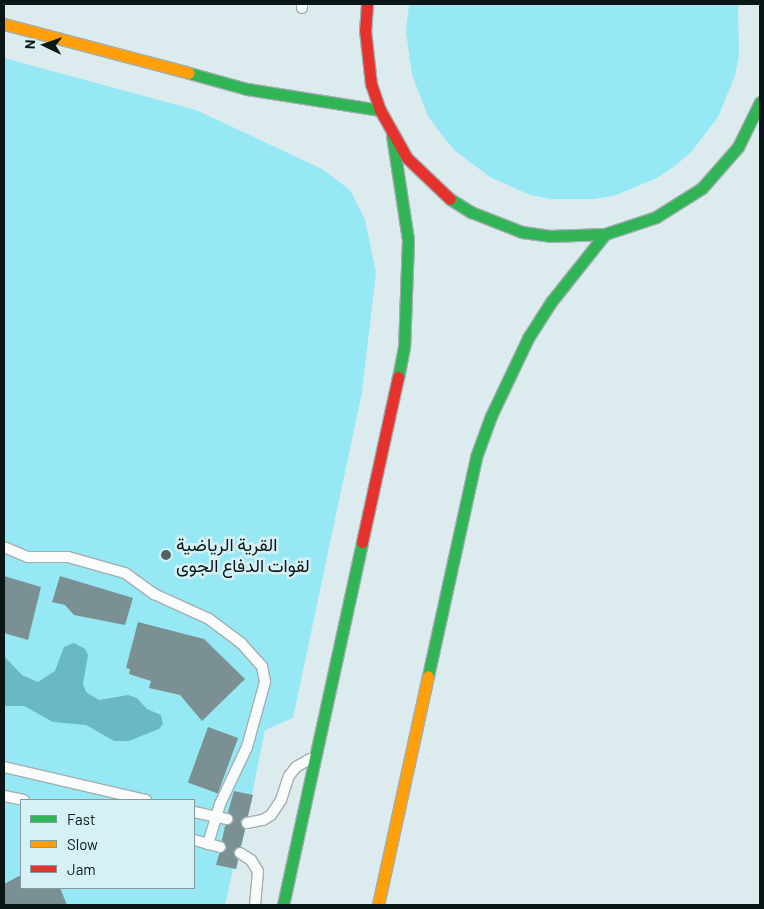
<!DOCTYPE html>
<meta charset="utf-8">
<style>
body{margin:0}
#map{position:relative;width:764px;height:909px;overflow:hidden;background:#dcebee;font-family:Barlow,Vazirmatn,sans-serif}
div>[style]{position:absolute}
[style*='--x']{left:calc(var(--x)*1px);top:calc(var(--y)*1px);width:calc(var(--w)*1px);rotate:calc(var(--a)*1deg)}
.green>*{inset:0;background:#96e9f4}
.water>*{inset:0;background:#69b9c3}
.building>*{inset:0;background:#7a9093;transform-origin:0 0}
.roads{filter:drop-shadow(1px 0 #a2aeb0) drop-shadow(-1px 0 #a2aeb0) drop-shadow(0 1px #a2aeb0) drop-shadow(0 -1px #a2aeb0)}
.lane>*{height:10px;margin:-5px;padding:0 5px;transform-origin:5px;border-radius:5px;background:#fafcfc}
.fast>*{height:11px;margin:-5.5px;padding:0 5.5px;transform-origin:5.5px;border-radius:5.5px;background:#30b455}
.slow>*{height:11px;margin:-5.5px;padding:0 5.5px;transform-origin:5.5px;border-radius:5.5px;background:#ff9f0a}
.jam>*{height:11px;margin:-5.5px;padding:0 5.5px;transform-origin:5.5px;border-radius:5.5px;background:#e5322d}
.dots>*{width:14px;height:14px;translate:-50% -50%;box-sizing:border-box;border:2px solid #d5f1f5;border-radius:50%}
span{translate:-50% -50%;white-space:nowrap;text-align:center;line-height:1.15;-webkit-text-stroke:5px #d5f1f5;paint-order:stroke}
.poi-label{font-size:18px;color:#0b1617}
.left{translate:0 -50%;text-align:left}
.frame{position:absolute;inset:0;border:5px solid #0b1617;pointer-events:none}
.legend{position:absolute;left:20px;top:799px;width:175px;height:90px;box-sizing:border-box;background:#d5f1f5;border:1px solid #84999c;margin:0;padding:6px 9px;list-style:none;font-size:15px;color:#0b1617}
.legend li{display:flex;align-items:center;gap:10px;height:25px}
.legend b{width:25px;border:1px solid #84999c}
.north{position:absolute;left:20px;top:20px;width:50px;height:50px;-webkit-text-stroke:4px #d5f1f5;paint-order:stroke;rotate:273deg;font-size:14px;font-weight:700;line-height:20px;text-align:center;color:#0b1617}
.north::after{content:'';display:block;margin:auto;width:18px;height:22px;background:#0b1617;clip-path:polygon(50% 0,100% 100%,50% 72%,0 100%)}
</style>
<div id="map">
<div class="green">
<i style="clip-path:polygon(409px 4px,738px 4px,739px 55px,735px 76px,718px 117px,692px 151px,675px 166px,657px 178px,616px 195px,595px 199px,551px 199px,530px 195px,490px 177px,455px 151px,441px 134px,428px 116px,412px 75px,406px 32px)"></i>
<i style="clip-path:polygon(evenodd,4px 58px,196px 110px,322px 169px,350px 190px,365px 220px,376px 273px,362px 392px,293px 718px,265px 730px,237px 869px,233px 869px,225px 905px,4px 905px,4px 58px,21px 800px,194px 800px,194px 888px,21px 888px,21px 800px)"></i>
</div>
<div class="water">
<i style="clip-path:polygon(74px 643px,85px 649px,88px 655px,83px 684px,86px 692px,99px 700px,128px 695px,137px 698px,147px 709px,161px 715px,163px 724px,159px 729px,129px 741px,114px 741px,86px 725px,53px 722px,24px 706px,4px 706px,4px 656px,22px 675px,38px 682px,55px 671px,64px 647px)"></i>
</div>
<div class="building">
<i style="clip-path:polygon(4px 576px,41px 587px,28px 640px,4px 633px)"></i>
<i style="clip-path:polygon(60px 576px,133px 598px,125px 625px,74px 615px,65px 605px,52px 602px)"></i>
<i style="clip-path:polygon(138px 622px,204px 639px,245px 679px,202px 721px,180px 695px,149px 688px,151px 681px,129px 674px,130px 669px,126px 668px)"></i>
<i style="left:208px;top:727px;width:32px;height:59px;rotate:20deg"></i>
<i style="clip-path:polygon(234px 791px,253px 795px,248px 816px,240px 821px,245px 830px,241px 846px,233px 852px,238px 860px,236px 869px,216px 865px,219px 854px,227px 848px,222px 840px,225px 826px,234px 821px,228px 812px)"></i>
<i style="clip-path:polygon(21px 875px,21px 888px,60px 888px,67px 905px,4px 905px,4px 884px)"></i>
</div>
<div class="roads">
<div class="lane">
<i style="--x:302;--y:8;--w:4;--a:-90"></i>
<i style="--x:4;--y:547;--w:26;--a:23"></i>
<i style="--x:28;--y:557;--w:40;--a:0"></i>
<i style="--x:68;--y:557;--w:59;--a:15.7"></i>
<i style="--x:125;--y:573;--w:36;--a:36"></i>
<i style="--x:154;--y:594;--w:60;--a:24.4"></i>
<i style="--x:209;--y:619;--w:40;--a:37"></i>
<i style="--x:241;--y:643;--w:31;--a:48"></i>
<i style="--x:262;--y:666;--w:16;--a:79"></i>
<i style="--x:265;--y:682;--w:67;--a:105.5"></i>
<i style="--x:247;--y:747;--w:63;--a:115.3"></i>
<i style="--x:220;--y:804;--w:42;--a:106.7"></i>
<i style="--x:4;--y:767;--w:146;--a:13.1"></i>
<i style="--x:4;--y:796;--w:20;--a:11"></i>
<i style="--x:194;--y:812;--w:34;--a:12"></i>
<i style="--x:247;--y:823;--w:16;--a:-11"></i>
<i style="--x:263;--y:820;--w:9;--a:-32"></i>
<i style="--x:271;--y:815;--w:18;--a:-56"></i>
<i style="--x:281;--y:800;--w:25;--a:-72"></i>
<i style="--x:289;--y:776;--w:11;--a:-52"></i>
<i style="--x:296;--y:767;--w:16;--a:-30"></i>
<i style="--x:194;--y:840;--w:27;--a:15"></i>
<i style="--x:240;--y:853;--w:13;--a:32"></i>
<i style="--x:251;--y:860;--w:13;--a:58"></i>
<i style="--x:258;--y:871;--w:34;--a:95"></i>
</div>
<div class="fast">
<i style="--x:189;--y:73;--w:60;--a:15.4"></i>
<i style="--x:247;--y:89;--w:135;--a:9"></i>
<i style="--x:392;--y:135;--w:106;--a:81.3"></i>
<i style="--x:408;--y:240;--w:107;--a:92.1"></i>
<i style="--x:404;--y:347;--w:31;--a:101"></i>
<i style="--x:450;--y:199;--w:25;--a:32"></i>
<i style="--x:471;--y:212;--w:55;--a:21.4"></i>
<i style="--x:522;--y:232;--w:28;--a:8"></i>
<i style="--x:550;--y:236;--w:55;--a:-2.1"></i>
<i style="--x:605;--y:234;--w:54;--a:-18.4"></i>
<i style="--x:656;--y:217;--w:54;--a:-32.2"></i>
<i style="--x:702;--y:188;--w:55;--a:-48.7"></i>
<i style="--x:738;--y:147;--w:50;--a:-63.9"></i>
<i style="--x:428;--y:676;--w:224;--a:-77.6"></i>
<i style="--x:476;--y:457;--w:44;--a:-69.9"></i>
<i style="--x:491;--y:416;--w:86;--a:-64.6"></i>
<i style="--x:528;--y:338;--w:43;--a:-57.4"></i>
<i style="--x:551;--y:302;--w:87;--a:-51.5"></i>
<i style="--x:283;--y:905;--w:371;--a:-77.7"></i>
</div>
<div class="slow">
<i style="--x:4;--y:24;--w:191;--a:14.8"></i>
<i style="--x:378;--y:905;--w:234;--a:-77.7"></i>
</div>
<div class="jam">
<i style="--x:367;--y:4;--w:26;--a:94"></i>
<i style="--x:365;--y:30;--w:54;--a:83.7"></i>
<i style="--x:371;--y:84;--w:28;--a:71"></i>
<i style="--x:380;--y:110;--w:55;--a:60.6"></i>
<i style="--x:407;--y:158;--w:59;--a:43.6"></i>
<i style="--x:362;--y:542;--w:169;--a:-77.7"></i>
</div>
</div>
<div class="dots">
<i style="left:166px;top:555px;background:#546162"></i>
</div>
<div class="poi-label">
<span class="left" style="left:176px;top:555px">القرية الرياضية<br>لقوات الدفاع الجوى</span>
</div>
<div class="frame"></div>
<ul class="legend">
<li><b style="height:6px;background:#30b455"></b>Fast</li>
<li><b style="height:6px;background:#ff9f0a"></b>Slow</li>
<li><b style="height:6px;background:#e5322d"></b>Jam</li>
</ul>
<div class="north">N</div>
</div>
